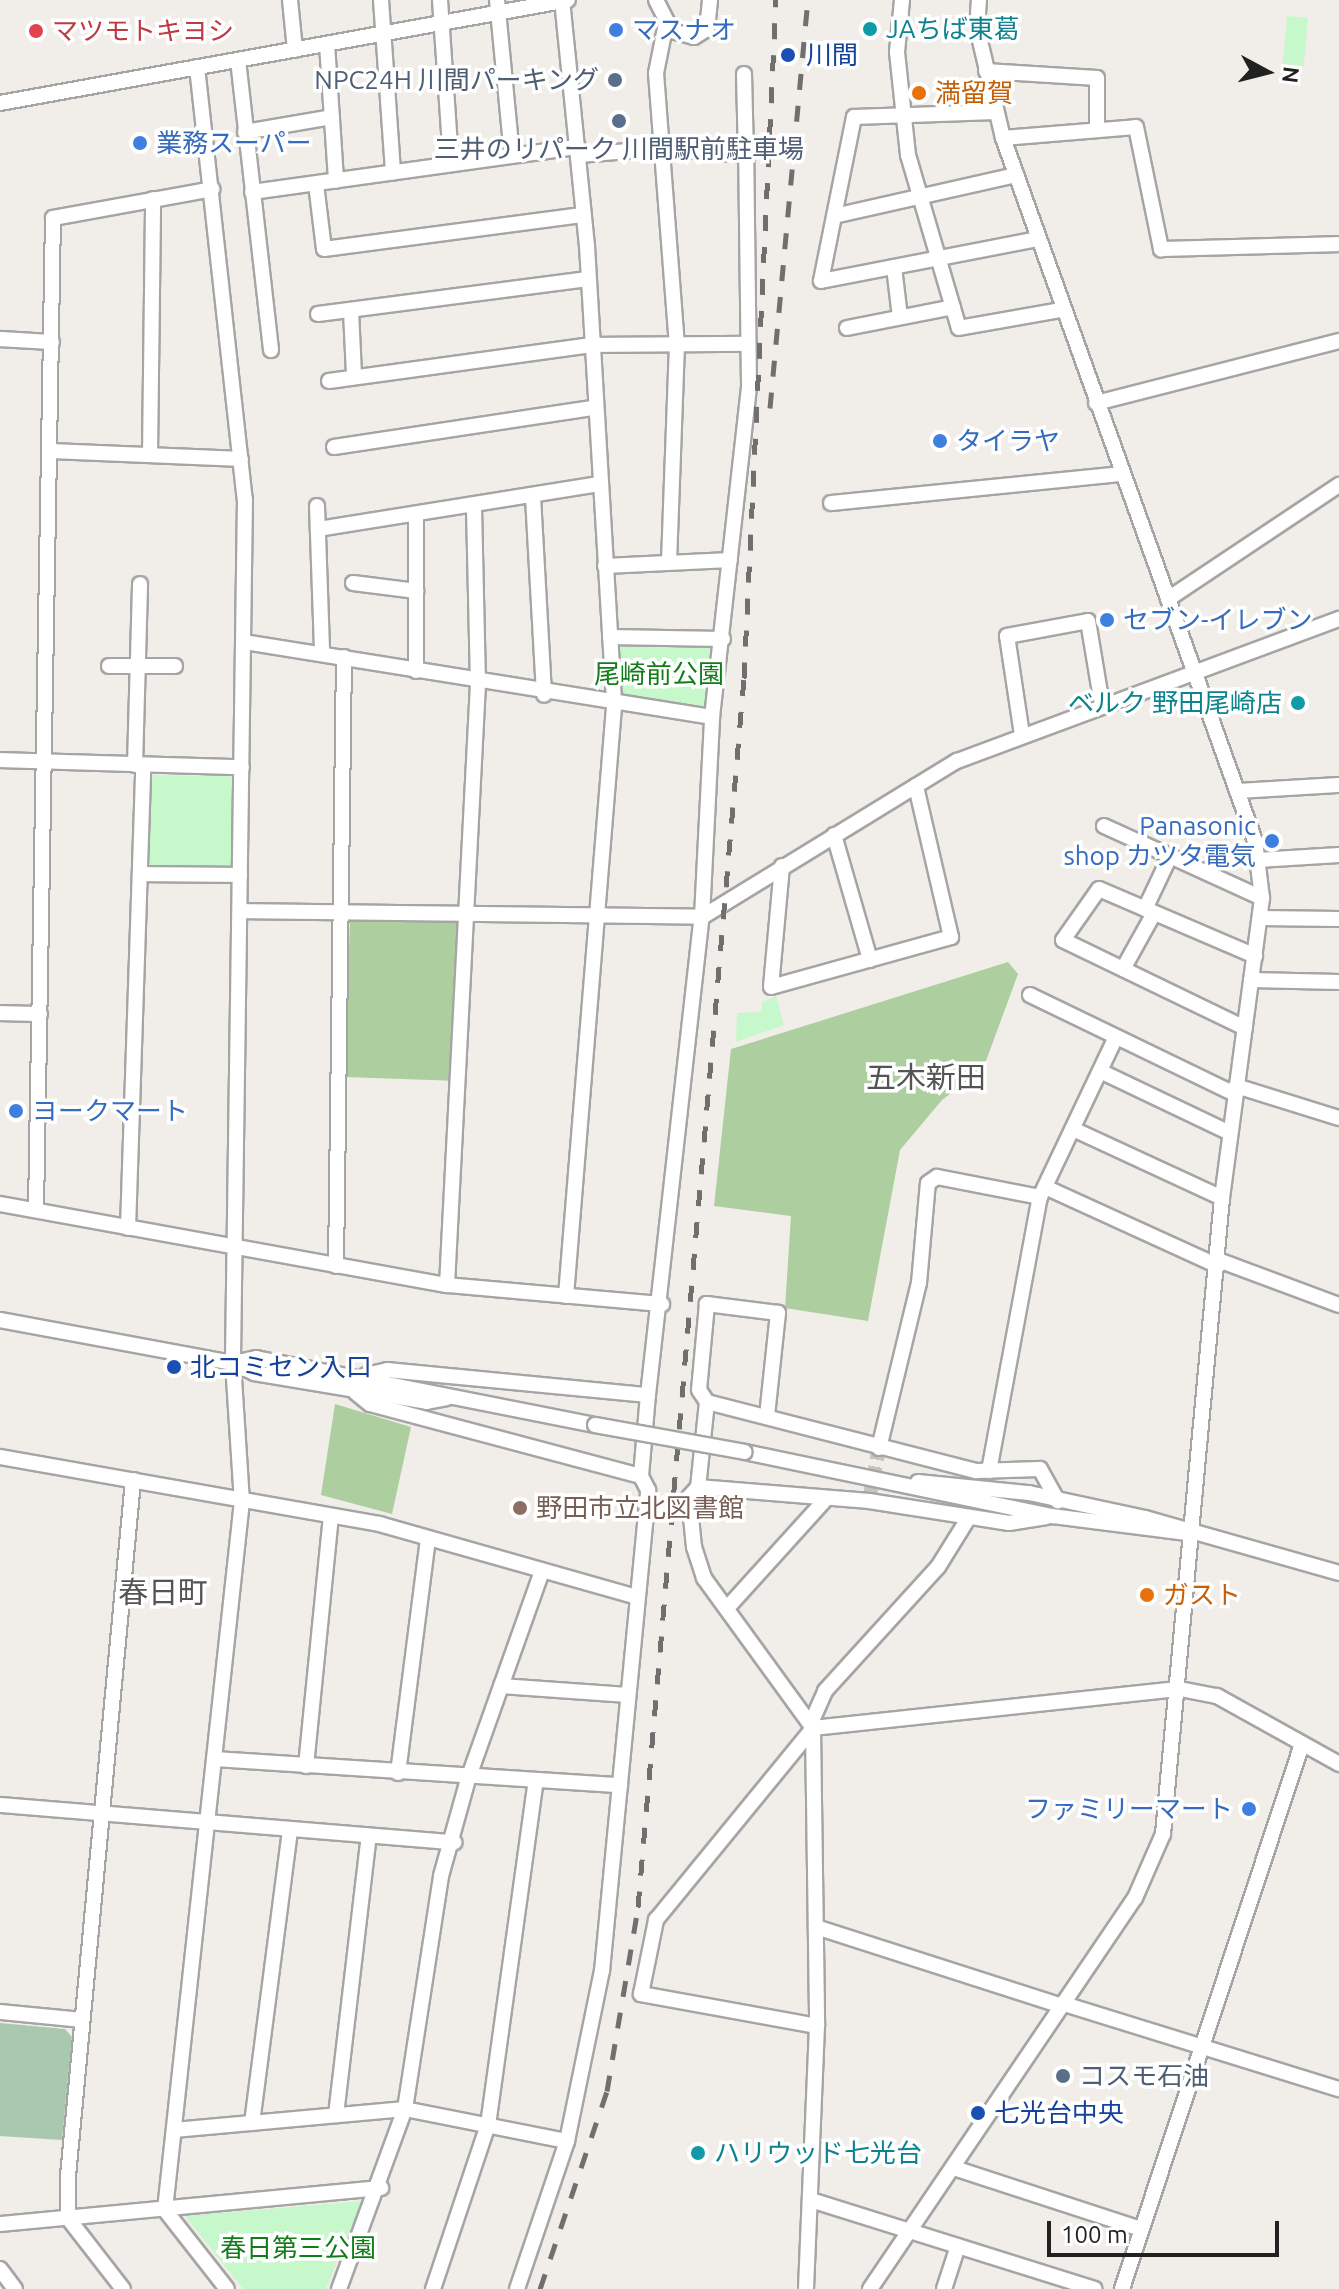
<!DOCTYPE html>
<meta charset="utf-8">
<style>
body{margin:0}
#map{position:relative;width:1339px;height:2289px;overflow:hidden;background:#f1ede8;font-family:Ubuntu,"Noto Sans JP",sans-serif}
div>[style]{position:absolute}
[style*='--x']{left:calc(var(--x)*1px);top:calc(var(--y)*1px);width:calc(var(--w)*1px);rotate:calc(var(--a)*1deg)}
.forest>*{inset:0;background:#adce9e;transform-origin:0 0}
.cemetery>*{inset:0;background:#a9c9ae}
.park>*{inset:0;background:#c7f8cb;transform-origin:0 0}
.minor-tunnel>*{height:14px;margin-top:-7px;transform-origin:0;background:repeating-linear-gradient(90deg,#c7c4c0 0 14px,transparent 0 21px)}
.roads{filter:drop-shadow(2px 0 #a5a5a5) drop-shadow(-2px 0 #a5a5a5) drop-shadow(0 2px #a5a5a5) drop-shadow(0 -2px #a5a5a5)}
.minor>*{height:14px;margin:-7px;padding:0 7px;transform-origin:7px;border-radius:7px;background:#fff}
.rail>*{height:5px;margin-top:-2.5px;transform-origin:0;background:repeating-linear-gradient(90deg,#6f6f6f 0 16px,transparent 0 32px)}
.bridges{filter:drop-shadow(2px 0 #a5a5a5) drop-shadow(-2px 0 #a5a5a5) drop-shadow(0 2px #a5a5a5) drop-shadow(0 -2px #a5a5a5)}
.minor-bridge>*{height:14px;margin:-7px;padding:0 7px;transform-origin:7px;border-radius:7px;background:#fff}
.dots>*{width:22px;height:22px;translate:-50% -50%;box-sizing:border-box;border:4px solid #fff;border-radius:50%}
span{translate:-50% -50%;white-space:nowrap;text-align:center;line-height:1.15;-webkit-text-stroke:7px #fff;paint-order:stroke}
.culture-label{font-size:26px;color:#0d838f}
.left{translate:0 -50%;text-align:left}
.right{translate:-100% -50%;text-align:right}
.shop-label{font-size:26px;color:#366cbe}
.health-label{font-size:26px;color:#be3a42}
.transit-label{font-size:26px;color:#164399}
.service-label{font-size:26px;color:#4e5e75}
.food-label{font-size:26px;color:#c56008}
.park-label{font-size:26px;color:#107d18}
.education-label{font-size:26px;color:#785e54}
.quarter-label{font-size:30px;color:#545454}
.north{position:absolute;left:1227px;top:32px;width:80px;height:80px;-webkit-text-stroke:6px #fff;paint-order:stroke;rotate:97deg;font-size:22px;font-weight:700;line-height:32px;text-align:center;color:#212121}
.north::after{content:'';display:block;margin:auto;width:28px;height:36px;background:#212121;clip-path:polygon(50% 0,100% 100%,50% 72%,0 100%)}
.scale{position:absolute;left:1047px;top:2221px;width:232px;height:36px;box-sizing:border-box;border:4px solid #212121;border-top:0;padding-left:10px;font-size:24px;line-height:28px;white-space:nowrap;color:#212121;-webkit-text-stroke:6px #fff;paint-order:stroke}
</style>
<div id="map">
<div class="forest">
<i style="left:350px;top:919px;width:108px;height:158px;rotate:2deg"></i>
<i style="clip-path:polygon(1008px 962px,1018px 974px,983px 1069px,942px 1100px,900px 1150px,868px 1321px,785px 1308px,791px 1216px,714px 1206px,731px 1049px)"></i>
<i style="clip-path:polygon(335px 1404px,411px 1427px,392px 1514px,321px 1495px)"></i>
</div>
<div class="cemetery">
<i style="clip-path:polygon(0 2023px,65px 2029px,72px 2037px,62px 2140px,0 2136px)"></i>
</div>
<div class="park">
<i style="left:1287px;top:16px;width:21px;height:48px;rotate:5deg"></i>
<i style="clip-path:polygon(617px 641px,717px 644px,708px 710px,620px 702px)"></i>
<i style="left:149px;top:775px;width:86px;height:93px;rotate:1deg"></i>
<i style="clip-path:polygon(776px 996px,784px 1025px,736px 1042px,737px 1013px,761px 1012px,762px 1002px)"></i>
<i style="clip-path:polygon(362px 2201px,326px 2289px,243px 2289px,185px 2216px)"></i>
</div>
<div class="minor-tunnel">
<i style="--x:869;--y:1501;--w:54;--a:-79.3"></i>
</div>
<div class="roads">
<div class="minor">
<i style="--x:290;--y:0;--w:50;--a:84.3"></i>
<i style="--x:381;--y:0;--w:173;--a:86"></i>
<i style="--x:440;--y:0;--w:163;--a:86.1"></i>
<i style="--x:497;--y:0;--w:156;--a:84.5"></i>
<i style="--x:562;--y:0;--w:247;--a:84.2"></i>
<i style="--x:587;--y:246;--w:462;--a:86.6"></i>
<i style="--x:614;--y:707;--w:591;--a:94.66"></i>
<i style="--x:656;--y:0;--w:35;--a:63"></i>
<i style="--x:672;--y:31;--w:23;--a:15"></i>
<i style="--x:694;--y:37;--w:15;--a:-32"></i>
<i style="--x:707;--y:29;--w:29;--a:-84"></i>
<i style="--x:902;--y:0;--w:52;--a:95.5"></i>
<i style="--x:897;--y:52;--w:104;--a:83.9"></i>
<i style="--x:908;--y:155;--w:180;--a:73.6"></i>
<i style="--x:959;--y:328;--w:104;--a:-10"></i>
<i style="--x:666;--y:23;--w:51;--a:101.3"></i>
<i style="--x:656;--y:73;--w:272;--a:85.6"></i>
<i style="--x:677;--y:344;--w:215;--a:92.1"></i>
<i style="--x:327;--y:44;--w:137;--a:86.2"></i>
<i style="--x:238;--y:60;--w:292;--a:83.5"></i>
<i style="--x:197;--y:67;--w:435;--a:83.7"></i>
<i style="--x:245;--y:499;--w:864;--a:90.8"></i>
<i style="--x:233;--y:1363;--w:138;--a:86.3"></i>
<i style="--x:242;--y:1501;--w:713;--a:96.2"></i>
<i style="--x:165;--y:2210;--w:100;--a:51.9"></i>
<i style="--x:986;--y:71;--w:111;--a:3.6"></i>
<i style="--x:1097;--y:78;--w:51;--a:90"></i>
<i style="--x:744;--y:74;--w:81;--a:88.6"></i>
<i style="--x:0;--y:103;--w:577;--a:-10.28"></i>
<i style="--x:996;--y:112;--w:142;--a:178"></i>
<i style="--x:854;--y:117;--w:167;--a:101.4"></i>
<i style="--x:821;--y:281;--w:220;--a:-11"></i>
<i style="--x:245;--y:132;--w:88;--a:-9.8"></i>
<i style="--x:1003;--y:138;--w:133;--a:-4.7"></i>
<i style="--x:1136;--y:127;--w:125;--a:78.4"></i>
<i style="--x:1161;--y:249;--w:177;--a:-1.6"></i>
<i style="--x:316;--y:184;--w:65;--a:83"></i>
<i style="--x:324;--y:249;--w:262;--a:-7.5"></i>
<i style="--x:252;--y:192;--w:329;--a:-7.9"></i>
<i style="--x:834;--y:216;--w:187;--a:-12.7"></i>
<i style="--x:894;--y:267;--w:50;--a:83.2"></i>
<i style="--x:351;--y:311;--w:63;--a:87.3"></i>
<i style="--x:318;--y:314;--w:272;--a:-7.4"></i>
<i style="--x:847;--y:328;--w:108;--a:-11.2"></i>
<i style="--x:0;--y:339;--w:52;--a:3.3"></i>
<i style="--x:329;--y:381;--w:265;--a:-7.8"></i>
<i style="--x:592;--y:345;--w:156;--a:-0.4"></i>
<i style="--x:1096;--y:403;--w:251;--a:-14.3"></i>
<i style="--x:334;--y:447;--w:261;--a:-8.6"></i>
<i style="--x:52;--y:451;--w:189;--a:2.4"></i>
<i style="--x:150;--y:455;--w:256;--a:-89.3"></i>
<i style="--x:533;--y:497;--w:198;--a:86.8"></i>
<i style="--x:831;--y:503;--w:291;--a:-5.7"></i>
<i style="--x:317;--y:506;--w:145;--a:88"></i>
<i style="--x:416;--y:517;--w:154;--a:90"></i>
<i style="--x:318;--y:529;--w:284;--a:-9.1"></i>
<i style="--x:605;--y:566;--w:125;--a:-2.7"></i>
<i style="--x:353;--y:583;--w:64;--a:7.2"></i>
<i style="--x:1168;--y:599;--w:206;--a:-33.7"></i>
<i style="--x:610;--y:637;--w:113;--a:1"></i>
<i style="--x:244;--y:642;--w:474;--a:9.1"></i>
<i style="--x:109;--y:666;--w:66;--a:0"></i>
<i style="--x:1022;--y:735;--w:100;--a:-98.6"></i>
<i style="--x:1007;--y:636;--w:82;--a:-10.5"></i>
<i style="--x:1088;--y:621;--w:85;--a:80.5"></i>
<i style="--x:0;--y:760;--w:242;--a:1.7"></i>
<i style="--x:135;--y:765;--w:181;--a:-88.4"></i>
<i style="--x:1237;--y:791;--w:102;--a:-3.4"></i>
<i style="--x:1104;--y:826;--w:174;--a:24.5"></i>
<i style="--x:834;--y:835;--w:130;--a:73.9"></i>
<i style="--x:1258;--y:860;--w:81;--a:-3.5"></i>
<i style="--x:782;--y:866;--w:121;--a:95.2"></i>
<i style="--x:771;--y:987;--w:187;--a:-15.5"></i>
<i style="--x:951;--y:937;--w:155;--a:-103.1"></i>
<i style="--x:140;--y:874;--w:100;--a:0.6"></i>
<i style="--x:1145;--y:909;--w:59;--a:-64.7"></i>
<i style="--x:240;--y:911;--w:462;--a:0.7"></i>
<i style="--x:702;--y:917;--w:299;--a:-31.5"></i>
<i style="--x:957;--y:761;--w:408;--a:-20.4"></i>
<i style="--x:1260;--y:918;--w:79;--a:0.7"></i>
<i style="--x:1123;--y:969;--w:64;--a:-61"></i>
<i style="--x:1251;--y:980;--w:88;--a:1.3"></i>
<i style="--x:1030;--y:995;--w:228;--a:25.8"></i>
<i style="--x:0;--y:1013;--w:40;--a:1.4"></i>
<i style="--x:1245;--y:1028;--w:202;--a:-154.2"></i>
<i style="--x:1063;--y:940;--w:62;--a:-54.8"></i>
<i style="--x:1099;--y:889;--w:170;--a:23.2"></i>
<i style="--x:1100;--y:1071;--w:144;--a:25.5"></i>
<i style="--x:1236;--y:1086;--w:108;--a:17.3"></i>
<i style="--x:1073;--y:1129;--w:164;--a:24.8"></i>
<i style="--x:1045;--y:1187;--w:190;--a:24.5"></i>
<i style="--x:0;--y:1204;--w:454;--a:10.3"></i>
<i style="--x:447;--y:1285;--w:216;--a:5.1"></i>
<i style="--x:36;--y:1210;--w:992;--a:-89.02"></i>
<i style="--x:53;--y:218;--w:162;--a:-10.3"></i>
<i style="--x:128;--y:1228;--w:462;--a:-88.1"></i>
<i style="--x:1218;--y:1260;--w:129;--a:20.4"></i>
<i style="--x:336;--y:1266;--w:609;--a:-89.25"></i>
<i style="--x:447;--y:1285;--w:602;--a:-87.05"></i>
<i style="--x:478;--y:684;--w:177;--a:-91.3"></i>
<i style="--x:0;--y:1320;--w:237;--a:10.5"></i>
<i style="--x:233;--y:1363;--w:23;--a:25"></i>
<i style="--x:254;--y:1373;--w:175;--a:9.5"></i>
<i style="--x:427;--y:1402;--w:20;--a:-11"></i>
<i style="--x:233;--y:1363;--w:24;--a:-12"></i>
<i style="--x:256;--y:1358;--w:346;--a:11.2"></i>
<i style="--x:366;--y:1375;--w:22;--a:-13"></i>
<i style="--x:387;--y:1370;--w:262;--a:5.5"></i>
<i style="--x:355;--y:1392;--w:19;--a:39"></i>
<i style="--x:370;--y:1404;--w:280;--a:14.9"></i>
<i style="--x:707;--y:1402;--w:278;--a:14.4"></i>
<i style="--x:976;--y:1471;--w:64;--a:-1.8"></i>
<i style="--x:1040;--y:1469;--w:37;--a:61"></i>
<i style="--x:767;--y:1416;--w:104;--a:-83.9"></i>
<i style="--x:778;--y:1313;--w:72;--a:-172.8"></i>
<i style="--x:707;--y:1304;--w:86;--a:95.3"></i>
<i style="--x:699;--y:1390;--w:14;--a:56"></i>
<i style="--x:707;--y:1402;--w:85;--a:96"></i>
<i style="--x:698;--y:1487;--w:13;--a:132"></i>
<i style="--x:689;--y:1497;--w:50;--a:84.3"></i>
<i style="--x:694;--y:1547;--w:33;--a:72"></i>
<i style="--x:704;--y:1578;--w:185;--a:54"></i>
<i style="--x:813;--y:1728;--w:298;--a:89.2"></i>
<i style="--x:817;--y:2026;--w:263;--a:92.4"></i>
<i style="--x:879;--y:1448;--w:170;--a:-76.4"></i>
<i style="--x:919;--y:1283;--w:100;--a:-84.9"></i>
<i style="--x:928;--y:1183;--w:11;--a:-34"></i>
<i style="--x:937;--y:1177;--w:105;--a:11"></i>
<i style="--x:745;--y:1452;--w:314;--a:11.8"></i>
<i style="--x:1052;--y:1516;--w:143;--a:7.2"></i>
<i style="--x:0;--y:1457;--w:385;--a:10"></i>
<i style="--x:379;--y:1524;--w:268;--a:15.8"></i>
<i style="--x:989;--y:1471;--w:279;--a:-79.5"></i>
<i style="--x:1040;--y:1197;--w:175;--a:-64.6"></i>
<i style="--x:918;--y:1482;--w:112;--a:5.7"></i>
<i style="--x:1029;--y:1493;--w:119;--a:12.2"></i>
<i style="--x:1145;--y:1518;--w:202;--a:15.8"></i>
<i style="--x:698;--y:1487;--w:172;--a:4.7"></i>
<i style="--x:869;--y:1501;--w:142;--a:8.9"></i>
<i style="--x:1009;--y:1523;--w:38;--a:-9"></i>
<i style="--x:728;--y:1607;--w:143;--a:-47.8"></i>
<i style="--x:501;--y:1686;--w:127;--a:4.1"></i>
<i style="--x:811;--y:1723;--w:35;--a:-66"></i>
<i style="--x:825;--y:1691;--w:168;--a:-47.7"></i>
<i style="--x:938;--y:1567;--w:59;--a:-58.2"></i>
<i style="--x:214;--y:1759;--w:407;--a:3.7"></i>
<i style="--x:306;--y:1766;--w:251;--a:-84.3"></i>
<i style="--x:398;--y:1773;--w:236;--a:-82.7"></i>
<i style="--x:0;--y:1805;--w:456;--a:4.7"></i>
<i style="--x:816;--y:1927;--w:258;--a:17.8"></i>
<i style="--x:1064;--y:2004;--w:288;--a:17.2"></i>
<i style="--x:0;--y:2012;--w:81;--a:5.6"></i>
<i style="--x:817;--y:2026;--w:179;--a:-169.7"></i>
<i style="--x:641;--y:1994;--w:76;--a:-78.5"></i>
<i style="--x:656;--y:1920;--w:248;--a:-50.7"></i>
<i style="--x:813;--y:1728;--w:369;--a:-6.1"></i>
<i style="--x:1180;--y:1689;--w:38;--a:11"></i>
<i style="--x:1217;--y:1696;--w:140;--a:29.1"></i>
<i style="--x:336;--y:2115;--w:281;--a:-83.3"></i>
<i style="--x:252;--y:2123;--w:295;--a:-82.6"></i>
<i style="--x:174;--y:2130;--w:232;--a:-5.2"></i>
<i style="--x:405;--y:2109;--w:165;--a:11.2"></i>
<i style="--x:954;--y:2168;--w:197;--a:18.1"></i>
<i style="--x:814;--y:2201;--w:294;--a:17.4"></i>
<i style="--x:0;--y:2224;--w:383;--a:-5.4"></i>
<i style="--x:0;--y:2269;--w:25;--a:53"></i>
<i style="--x:123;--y:2289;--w:90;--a:-127.8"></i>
<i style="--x:68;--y:2218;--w:42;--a:-90"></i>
<i style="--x:68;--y:2176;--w:699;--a:-84.66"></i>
<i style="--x:339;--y:2289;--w:192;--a:-69.9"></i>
<i style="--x:405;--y:2109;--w:236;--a:-81.2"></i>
<i style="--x:441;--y:1876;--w:101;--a:-74.4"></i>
<i style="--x:468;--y:1779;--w:221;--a:-70.4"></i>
<i style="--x:433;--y:2289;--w:173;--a:-71.5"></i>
<i style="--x:488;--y:2125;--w:347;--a:-82.1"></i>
<i style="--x:517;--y:2289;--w:156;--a:-71.3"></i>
<i style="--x:567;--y:2141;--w:174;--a:-78.4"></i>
<i style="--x:602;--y:1971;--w:483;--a:-84.5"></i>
<i style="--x:648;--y:1490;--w:16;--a:-117"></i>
<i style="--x:641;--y:1476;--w:81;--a:-85.1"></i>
<i style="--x:648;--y:1395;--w:481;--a:-83.6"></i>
<i style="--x:702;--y:917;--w:200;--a:-87.1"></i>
<i style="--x:712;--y:717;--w:334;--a:-83.6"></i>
<i style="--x:749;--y:385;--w:230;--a:-90.7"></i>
<i style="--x:746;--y:155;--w:81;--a:-175.1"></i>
<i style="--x:665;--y:148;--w:86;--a:175.3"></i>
<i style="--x:870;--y:2289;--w:472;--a:-55.9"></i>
<i style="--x:1135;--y:1898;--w:70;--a:-66.4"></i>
<i style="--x:1163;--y:1834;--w:639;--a:-84.7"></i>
<i style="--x:1222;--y:1198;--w:303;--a:-82.4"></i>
<i style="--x:1262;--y:898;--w:57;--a:-97"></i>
<i style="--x:1255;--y:841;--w:747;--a:-109.72"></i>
<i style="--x:1003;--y:138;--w:113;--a:-103.3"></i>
<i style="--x:977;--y:28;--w:28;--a:-86"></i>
<i style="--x:944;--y:2289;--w:45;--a:-72"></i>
<i style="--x:1122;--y:2289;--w:574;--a:-71.72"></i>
</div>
</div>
<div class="rail">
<i style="--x:770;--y:408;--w:410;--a:-84.7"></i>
<i style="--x:540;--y:2289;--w:209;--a:-71.3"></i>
<i style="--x:607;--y:2091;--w:187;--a:-80.4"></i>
<i style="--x:638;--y:1907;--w:1234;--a:-85.07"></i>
<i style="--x:744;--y:678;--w:679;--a:-87.3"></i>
</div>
<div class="bridges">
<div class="minor-bridge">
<i style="--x:595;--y:1425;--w:152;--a:10.2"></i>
</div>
</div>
<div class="dots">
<i style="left:870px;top:29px;background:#0f9aa8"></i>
<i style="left:616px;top:30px;background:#3f7fe0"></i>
<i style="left:36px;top:31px;background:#e0444e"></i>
<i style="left:788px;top:55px;background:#1a4fb4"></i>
<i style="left:615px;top:80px;background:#5c6f8a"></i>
<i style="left:919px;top:93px;background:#e8710a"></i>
<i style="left:619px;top:121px;background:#5c6f8a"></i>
<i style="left:140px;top:143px;background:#3f7fe0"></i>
<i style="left:940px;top:441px;background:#3f7fe0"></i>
<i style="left:1107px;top:620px;background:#3f7fe0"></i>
<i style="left:1298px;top:703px;background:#0f9aa8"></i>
<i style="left:1272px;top:841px;background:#3f7fe0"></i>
<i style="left:16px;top:1111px;background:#3f7fe0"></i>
<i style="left:174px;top:1367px;background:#1a4fb4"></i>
<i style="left:520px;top:1508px;background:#8d6e63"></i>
<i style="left:1147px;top:1595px;background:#e8710a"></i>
<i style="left:1249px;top:1809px;background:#3f7fe0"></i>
<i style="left:1063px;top:2076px;background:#5c6f8a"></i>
<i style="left:978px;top:2113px;background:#1a4fb4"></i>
<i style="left:698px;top:2153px;background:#0f9aa8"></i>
</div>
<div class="culture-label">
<span class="left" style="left:886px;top:29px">JAちば東葛</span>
<span class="right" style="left:1282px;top:703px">ベルク 野田尾崎店</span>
<span class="left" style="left:714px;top:2153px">ハリウッド七光台</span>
</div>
<div class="shop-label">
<span class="left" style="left:632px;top:30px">マスナオ</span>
<span class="left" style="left:156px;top:143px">業務スーパー</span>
<span class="left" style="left:956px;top:441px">タイラヤ</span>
<span class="left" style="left:1123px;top:620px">セブン-イレブン</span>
<span class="right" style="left:1256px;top:841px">Panasonic<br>shop カツタ電気</span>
<span class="left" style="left:32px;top:1111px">ヨークマート</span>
<span class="right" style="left:1233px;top:1809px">ファミリーマート</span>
</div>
<div class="health-label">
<span class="left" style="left:52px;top:31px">マツモトキヨシ</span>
</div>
<div class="transit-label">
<span class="left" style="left:806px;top:55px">川間</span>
<span class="left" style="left:190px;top:1367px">北コミセン入口</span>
<span class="left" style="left:994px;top:2113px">七光台中央</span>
</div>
<div class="service-label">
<span class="right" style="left:599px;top:80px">NPC24H 川間パーキング</span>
<span style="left:619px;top:149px">三井のリパーク 川間駅前駐車場</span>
<span class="left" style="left:1079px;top:2076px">コスモ石油</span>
</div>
<div class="food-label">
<span class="left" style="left:935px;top:93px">満留賀</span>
<span class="left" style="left:1163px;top:1595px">ガスト</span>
</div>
<div class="park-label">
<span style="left:659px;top:674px">尾崎前公園</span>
<span style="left:298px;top:2248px">春日第三公園</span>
</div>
<div class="education-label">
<span class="left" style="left:536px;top:1508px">野田市立北図書館</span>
</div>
<div class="quarter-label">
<span style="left:926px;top:1077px">五木新田</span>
<span style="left:163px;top:1592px">春日町</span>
</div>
<div class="north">N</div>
<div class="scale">100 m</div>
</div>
